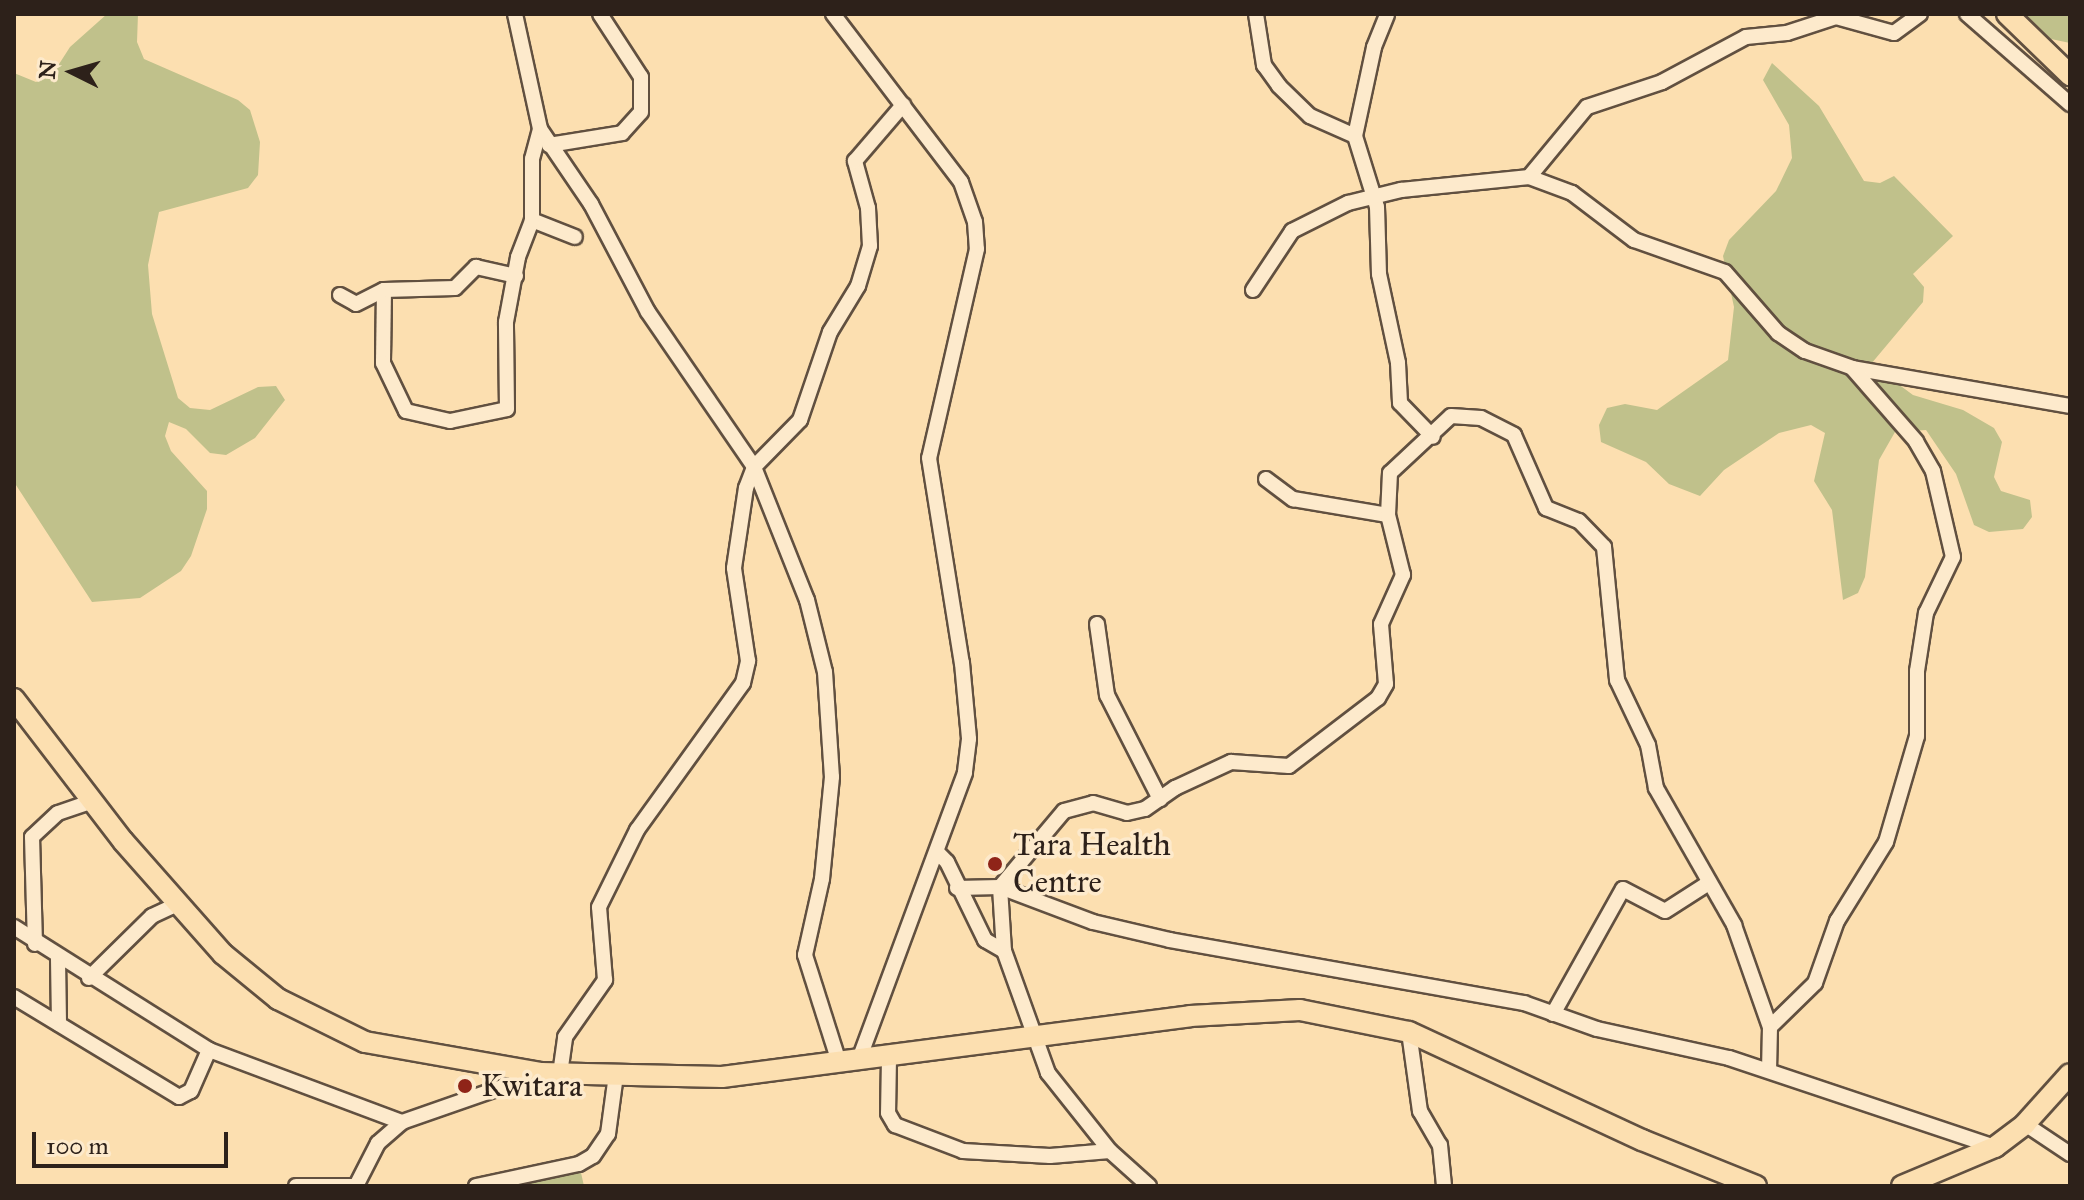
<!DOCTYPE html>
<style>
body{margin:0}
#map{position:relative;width:2084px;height:1200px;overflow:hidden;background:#fcdfb0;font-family:"IM FELL Great Primer",serif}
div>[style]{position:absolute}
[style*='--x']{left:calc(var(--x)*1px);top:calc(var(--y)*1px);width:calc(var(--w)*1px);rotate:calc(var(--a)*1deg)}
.green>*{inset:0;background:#c0c18b}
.roads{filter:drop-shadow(2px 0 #615040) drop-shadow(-2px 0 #615040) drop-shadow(0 2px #615040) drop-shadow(0 -2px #615040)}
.minor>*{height:14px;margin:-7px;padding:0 7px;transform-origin:7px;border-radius:7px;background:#fdeacc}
.highway>*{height:20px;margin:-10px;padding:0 10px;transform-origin:10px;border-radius:10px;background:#fcdfb0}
.dots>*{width:22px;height:22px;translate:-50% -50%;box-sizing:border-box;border:4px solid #fdeacc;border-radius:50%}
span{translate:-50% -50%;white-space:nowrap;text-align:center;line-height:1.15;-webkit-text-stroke:7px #fdeacc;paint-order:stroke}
.poi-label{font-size:32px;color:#2d211a}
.left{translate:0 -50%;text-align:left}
.frame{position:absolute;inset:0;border:16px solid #2d211a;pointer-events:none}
.north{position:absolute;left:32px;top:32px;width:80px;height:80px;-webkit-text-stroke:6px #fdeacc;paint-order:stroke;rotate:275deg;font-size:22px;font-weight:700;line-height:32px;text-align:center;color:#2d211a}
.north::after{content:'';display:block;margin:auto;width:28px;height:36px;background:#2d211a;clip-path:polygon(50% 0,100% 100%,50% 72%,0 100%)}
.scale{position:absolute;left:32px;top:1132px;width:196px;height:36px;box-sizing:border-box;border:4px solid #2d211a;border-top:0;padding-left:10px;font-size:24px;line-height:28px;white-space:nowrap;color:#2d211a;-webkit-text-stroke:6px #fdeacc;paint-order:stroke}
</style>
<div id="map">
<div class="green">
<i style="clip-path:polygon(107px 14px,138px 14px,137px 42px,144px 59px,238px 100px,250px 110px,260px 142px,258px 175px,248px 188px,159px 212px,148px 265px,152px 314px,178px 398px,190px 408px,210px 410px,258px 387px,276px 386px,285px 400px,255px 438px,226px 455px,210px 453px,186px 429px,169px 422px,165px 436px,171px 451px,207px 491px,207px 509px,191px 556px,181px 571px,140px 598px,92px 602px,14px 482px,14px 73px,36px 82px,52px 75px,70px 47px)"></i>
<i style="clip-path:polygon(2025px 14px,2070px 14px,2070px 43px,2051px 39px)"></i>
<i style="clip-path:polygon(1772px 63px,1819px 106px,1864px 181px,1880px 183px,1894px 176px,1953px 236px,1913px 274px,1924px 287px,1923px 302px,1871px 364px,1913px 395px,1963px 410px,1994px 428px,2002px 442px,1994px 477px,2001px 491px,2030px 500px,2032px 517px,2023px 529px,1989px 532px,1974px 525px,1956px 474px,1926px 430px,1895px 432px,1879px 460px,1865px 577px,1858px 593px,1843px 600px,1832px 510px,1814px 481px,1825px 433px,1811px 425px,1779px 433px,1724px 470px,1700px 496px,1669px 484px,1646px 462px,1601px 442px,1599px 425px,1607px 408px,1625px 404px,1657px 410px,1728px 360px,1734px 307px,1723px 256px,1729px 240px,1776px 191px,1792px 158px,1789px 125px,1763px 80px)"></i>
<i style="clip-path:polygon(579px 1164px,584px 1186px,476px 1186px)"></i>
</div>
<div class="roads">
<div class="minor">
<i style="--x:515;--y:14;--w:118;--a:77.7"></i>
<i style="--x:540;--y:129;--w:91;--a:55.8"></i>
<i style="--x:591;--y:204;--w:122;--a:62.2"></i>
<i style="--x:648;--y:312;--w:188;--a:55.6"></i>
<i style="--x:754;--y:467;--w:143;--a:68.3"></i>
<i style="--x:807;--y:600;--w:74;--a:76"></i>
<i style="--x:825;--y:672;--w:105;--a:86.2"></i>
<i style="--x:832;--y:777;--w:102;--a:95.6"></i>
<i style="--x:822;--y:879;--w:78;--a:102.6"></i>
<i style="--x:805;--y:955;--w:112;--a:72.4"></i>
<i style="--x:833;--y:14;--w:211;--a:52.7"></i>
<i style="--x:961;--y:182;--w:42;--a:70.7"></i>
<i style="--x:975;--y:222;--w:27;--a:86"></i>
<i style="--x:977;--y:249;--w:214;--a:102.9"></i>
<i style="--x:929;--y:458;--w:208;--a:80.9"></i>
<i style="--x:962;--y:663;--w:76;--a:84.7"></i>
<i style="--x:969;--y:739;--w:34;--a:97"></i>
<i style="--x:965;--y:773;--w:306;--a:110.3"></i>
<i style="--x:1256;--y:14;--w:52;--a:81.1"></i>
<i style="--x:1264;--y:65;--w:26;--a:54"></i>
<i style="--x:1279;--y:86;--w:43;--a:44.1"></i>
<i style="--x:1310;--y:116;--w:49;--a:24"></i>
<i style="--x:1355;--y:136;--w:74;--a:72.8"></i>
<i style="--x:1377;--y:207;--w:67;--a:88.3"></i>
<i style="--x:1379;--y:274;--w:91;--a:77.9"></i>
<i style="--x:1398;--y:363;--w:40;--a:87.1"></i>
<i style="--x:1400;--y:403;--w:47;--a:45.9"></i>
<i style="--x:1967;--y:14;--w:137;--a:41.1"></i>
<i style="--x:1355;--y:136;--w:91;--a:-77.9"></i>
<i style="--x:1374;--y:47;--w:35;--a:-68"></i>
<i style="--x:549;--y:145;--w:74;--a:-9.3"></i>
<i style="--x:622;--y:133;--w:28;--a:-48"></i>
<i style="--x:641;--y:112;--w:35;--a:-90"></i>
<i style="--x:641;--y:77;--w:75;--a:-123.1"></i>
<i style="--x:1529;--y:177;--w:91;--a:-50.4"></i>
<i style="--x:1587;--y:107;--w:79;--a:-18.4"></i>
<i style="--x:1662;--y:82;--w:95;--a:-28.2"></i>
<i style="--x:1746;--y:37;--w:41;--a:-5.6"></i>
<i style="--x:1787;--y:33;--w:52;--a:-18.1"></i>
<i style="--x:1836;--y:17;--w:60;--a:15.4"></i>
<i style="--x:1894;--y:33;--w:32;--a:-36"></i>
<i style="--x:532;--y:220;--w:46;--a:21.6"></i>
<i style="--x:384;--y:290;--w:73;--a:90.8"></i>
<i style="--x:383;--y:363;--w:53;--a:64.4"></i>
<i style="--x:406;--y:411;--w:45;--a:12.8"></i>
<i style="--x:450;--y:421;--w:58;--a:-11.9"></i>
<i style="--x:507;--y:409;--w:87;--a:-90.7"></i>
<i style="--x:506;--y:322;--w:66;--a:-79.5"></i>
<i style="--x:518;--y:257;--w:40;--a:-69"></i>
<i style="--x:532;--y:220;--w:61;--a:-90"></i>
<i style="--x:532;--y:159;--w:31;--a:-75"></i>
<i style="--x:1253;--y:290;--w:71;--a:-56.5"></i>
<i style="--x:1292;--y:231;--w:63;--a:-26.6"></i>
<i style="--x:1348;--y:203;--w:55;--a:-13.8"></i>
<i style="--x:1401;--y:190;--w:129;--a:-5.8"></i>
<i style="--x:1529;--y:177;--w:46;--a:20.4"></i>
<i style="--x:1572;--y:193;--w:78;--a:37.2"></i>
<i style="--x:1634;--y:240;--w:96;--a:19.4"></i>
<i style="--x:1725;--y:272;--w:81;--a:49"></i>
<i style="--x:1778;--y:333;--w:32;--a:34"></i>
<i style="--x:1805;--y:351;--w:51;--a:19.5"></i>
<i style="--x:1853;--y:368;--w:220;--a:9.9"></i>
<i style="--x:340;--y:295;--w:18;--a:29"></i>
<i style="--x:356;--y:304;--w:31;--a:-27"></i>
<i style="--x:384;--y:290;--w:71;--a:-1.6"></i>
<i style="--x:455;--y:288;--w:30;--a:-45"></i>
<i style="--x:476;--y:267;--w:41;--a:12.7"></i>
<i style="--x:1266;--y:479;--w:34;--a:37"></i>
<i style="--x:1293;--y:499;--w:96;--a:9.6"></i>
<i style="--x:1097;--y:624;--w:72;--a:82"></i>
<i style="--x:1107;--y:695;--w:117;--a:63"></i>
<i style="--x:937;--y:852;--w:14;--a:45"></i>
<i style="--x:947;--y:862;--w:87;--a:64"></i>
<i style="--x:985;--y:940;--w:22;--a:30"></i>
<i style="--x:957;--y:888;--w:43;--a:-1.3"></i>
<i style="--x:1000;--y:887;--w:99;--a:20.6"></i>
<i style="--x:1093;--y:922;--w:79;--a:13.2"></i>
<i style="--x:1170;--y:940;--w:360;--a:10.1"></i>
<i style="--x:1524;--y:1003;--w:77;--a:19.6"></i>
<i style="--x:1597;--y:1029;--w:135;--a:12.4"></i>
<i style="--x:1729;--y:1058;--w:280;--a:18.5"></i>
<i style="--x:14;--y:927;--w:231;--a:32.2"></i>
<i style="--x:209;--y:1050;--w:206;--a:20.5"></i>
<i style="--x:35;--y:944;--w:107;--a:-91.6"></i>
<i style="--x:32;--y:837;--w:35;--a:-43"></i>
<i style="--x:58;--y:813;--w:36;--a:-19"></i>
<i style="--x:58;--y:959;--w:65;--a:89.1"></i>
<i style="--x:89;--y:978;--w:88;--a:-44.5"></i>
<i style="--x:152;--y:916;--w:26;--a:-25"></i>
<i style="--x:14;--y:997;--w:193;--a:31.2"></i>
<i style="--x:179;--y:1097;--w:13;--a:-27"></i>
<i style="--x:191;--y:1091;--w:45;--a:-66.3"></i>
<i style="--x:1553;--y:1014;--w:143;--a:-60.8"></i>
<i style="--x:1623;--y:889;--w:47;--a:27.6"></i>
<i style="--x:1665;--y:911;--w:50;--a:-32.7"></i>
<i style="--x:1770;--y:1027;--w:63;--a:-44.4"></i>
<i style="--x:1815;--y:983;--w:66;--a:-70.5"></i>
<i style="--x:1837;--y:921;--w:93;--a:-58.2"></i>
<i style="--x:1886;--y:842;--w:110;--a:-73.7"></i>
<i style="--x:1917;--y:736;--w:65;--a:-90"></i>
<i style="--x:1917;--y:671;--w:59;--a:-81.2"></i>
<i style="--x:1926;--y:613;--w:62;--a:-64.3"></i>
<i style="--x:1953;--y:557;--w:88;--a:-103.1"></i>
<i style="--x:1933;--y:471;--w:34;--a:-120"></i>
<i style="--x:1916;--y:441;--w:96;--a:-131.2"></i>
<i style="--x:1409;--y:1032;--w:80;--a:82.1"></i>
<i style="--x:1420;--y:1111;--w:39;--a:60"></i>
<i style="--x:1440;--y:1145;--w:41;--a:84.4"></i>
<i style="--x:889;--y:1058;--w:55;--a:91"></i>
<i style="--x:888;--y:1113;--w:14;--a:60"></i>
<i style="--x:895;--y:1125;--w:73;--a:20.9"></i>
<i style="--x:963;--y:1151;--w:87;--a:3.3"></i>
<i style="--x:1050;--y:1156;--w:60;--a:-4.8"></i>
<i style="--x:560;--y:1074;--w:37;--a:-82"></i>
<i style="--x:565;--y:1037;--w:70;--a:-54.9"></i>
<i style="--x:605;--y:980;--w:73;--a:-94.7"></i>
<i style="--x:599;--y:907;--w:86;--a:-63.7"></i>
<i style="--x:637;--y:830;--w:181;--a:-54.2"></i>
<i style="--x:743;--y:683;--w:23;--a:-77"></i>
<i style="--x:748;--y:661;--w:94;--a:-98.6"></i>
<i style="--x:734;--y:568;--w:81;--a:-81.5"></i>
<i style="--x:746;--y:488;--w:22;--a:-69"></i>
<i style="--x:754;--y:467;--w:66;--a:-45.6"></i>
<i style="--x:800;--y:420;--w:93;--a:-71.2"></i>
<i style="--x:830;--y:332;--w:54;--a:-58.7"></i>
<i style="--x:858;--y:286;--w:42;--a:-73.3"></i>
<i style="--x:870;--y:246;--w:38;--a:-93"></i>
<i style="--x:868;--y:208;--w:49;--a:-105.5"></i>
<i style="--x:855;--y:161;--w:74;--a:-49.4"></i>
<i style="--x:2025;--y:1124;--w:54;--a:33.7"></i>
<i style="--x:296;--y:1186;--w:60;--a:0"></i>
<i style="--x:356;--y:1186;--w:48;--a:-62.9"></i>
<i style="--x:378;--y:1143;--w:32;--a:-41"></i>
<i style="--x:402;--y:1122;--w:143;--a:-19.2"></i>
<i style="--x:476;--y:1186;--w:105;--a:-12.1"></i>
<i style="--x:579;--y:1164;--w:16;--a:-30"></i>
<i style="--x:593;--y:1156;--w:27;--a:-56"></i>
<i style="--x:608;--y:1134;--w:60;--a:-82.3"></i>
<i style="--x:1149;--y:1186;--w:52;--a:-138.1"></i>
<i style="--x:1110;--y:1151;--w:100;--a:-128.5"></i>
<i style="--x:1048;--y:1073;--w:130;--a:-109.8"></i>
<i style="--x:1004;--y:951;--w:64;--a:-93.6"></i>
<i style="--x:1000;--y:887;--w:99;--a:-49.9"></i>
<i style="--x:1064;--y:811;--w:30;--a:-15"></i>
<i style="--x:1093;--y:803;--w:35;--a:16"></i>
<i style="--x:1127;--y:813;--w:18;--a:-13"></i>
<i style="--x:1145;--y:809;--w:37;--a:-35"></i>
<i style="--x:1175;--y:788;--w:62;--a:-24.9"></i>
<i style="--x:1231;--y:762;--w:58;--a:3.9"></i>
<i style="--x:1289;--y:766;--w:112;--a:-37.4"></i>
<i style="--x:1378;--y:698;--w:16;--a:-60"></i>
<i style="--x:1386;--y:684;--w:60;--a:-94.8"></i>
<i style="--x:1381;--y:624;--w:54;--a:-65.8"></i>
<i style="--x:1403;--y:575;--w:62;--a:-104"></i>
<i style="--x:1388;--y:515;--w:42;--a:-87.3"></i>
<i style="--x:1390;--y:473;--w:83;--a:-43.1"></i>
<i style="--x:1451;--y:416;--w:30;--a:4"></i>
<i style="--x:1481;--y:418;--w:37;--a:27"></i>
<i style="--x:1514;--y:435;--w:80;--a:66.3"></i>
<i style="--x:1546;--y:508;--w:35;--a:22"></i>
<i style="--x:1579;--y:521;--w:36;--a:46"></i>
<i style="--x:1604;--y:547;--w:134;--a:84.4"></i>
<i style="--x:1617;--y:680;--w:72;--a:64.5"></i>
<i style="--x:1648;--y:745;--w:44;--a:79.5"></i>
<i style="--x:1656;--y:788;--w:158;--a:60.3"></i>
<i style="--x:1734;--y:925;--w:108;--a:70.6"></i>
<i style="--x:1770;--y:1027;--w:43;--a:91.3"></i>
</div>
<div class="highway">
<i style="--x:2007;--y:14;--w:88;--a:44.1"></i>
<i style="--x:14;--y:699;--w:179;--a:52.5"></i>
<i style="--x:123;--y:841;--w:151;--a:48.5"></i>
<i style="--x:223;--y:954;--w:71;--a:39.3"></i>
<i style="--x:278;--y:999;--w:97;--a:26.3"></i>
<i style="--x:365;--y:1042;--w:179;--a:10"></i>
<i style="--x:541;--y:1073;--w:181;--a:1.3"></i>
<i style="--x:722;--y:1077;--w:472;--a:-7.4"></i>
<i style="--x:1190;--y:1016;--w:110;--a:-3.1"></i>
<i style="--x:1300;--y:1010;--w:111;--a:11.4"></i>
<i style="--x:1409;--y:1032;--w:257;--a:24.9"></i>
<i style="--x:1642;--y:1140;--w:123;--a:22"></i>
<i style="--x:1902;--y:1186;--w:101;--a:-22.8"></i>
<i style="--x:1995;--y:1147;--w:38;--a:-37"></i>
<i style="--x:2025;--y:1124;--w:67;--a:-48"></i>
</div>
</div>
<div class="dots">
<i style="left:995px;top:864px;background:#8f2418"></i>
<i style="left:465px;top:1086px;background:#8f2418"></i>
</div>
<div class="poi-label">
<span class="left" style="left:1013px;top:864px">Tara Health<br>Centre</span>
<span class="left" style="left:481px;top:1086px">Kwitara</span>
</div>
<div class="frame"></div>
<div class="north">N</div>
<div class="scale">100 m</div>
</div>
